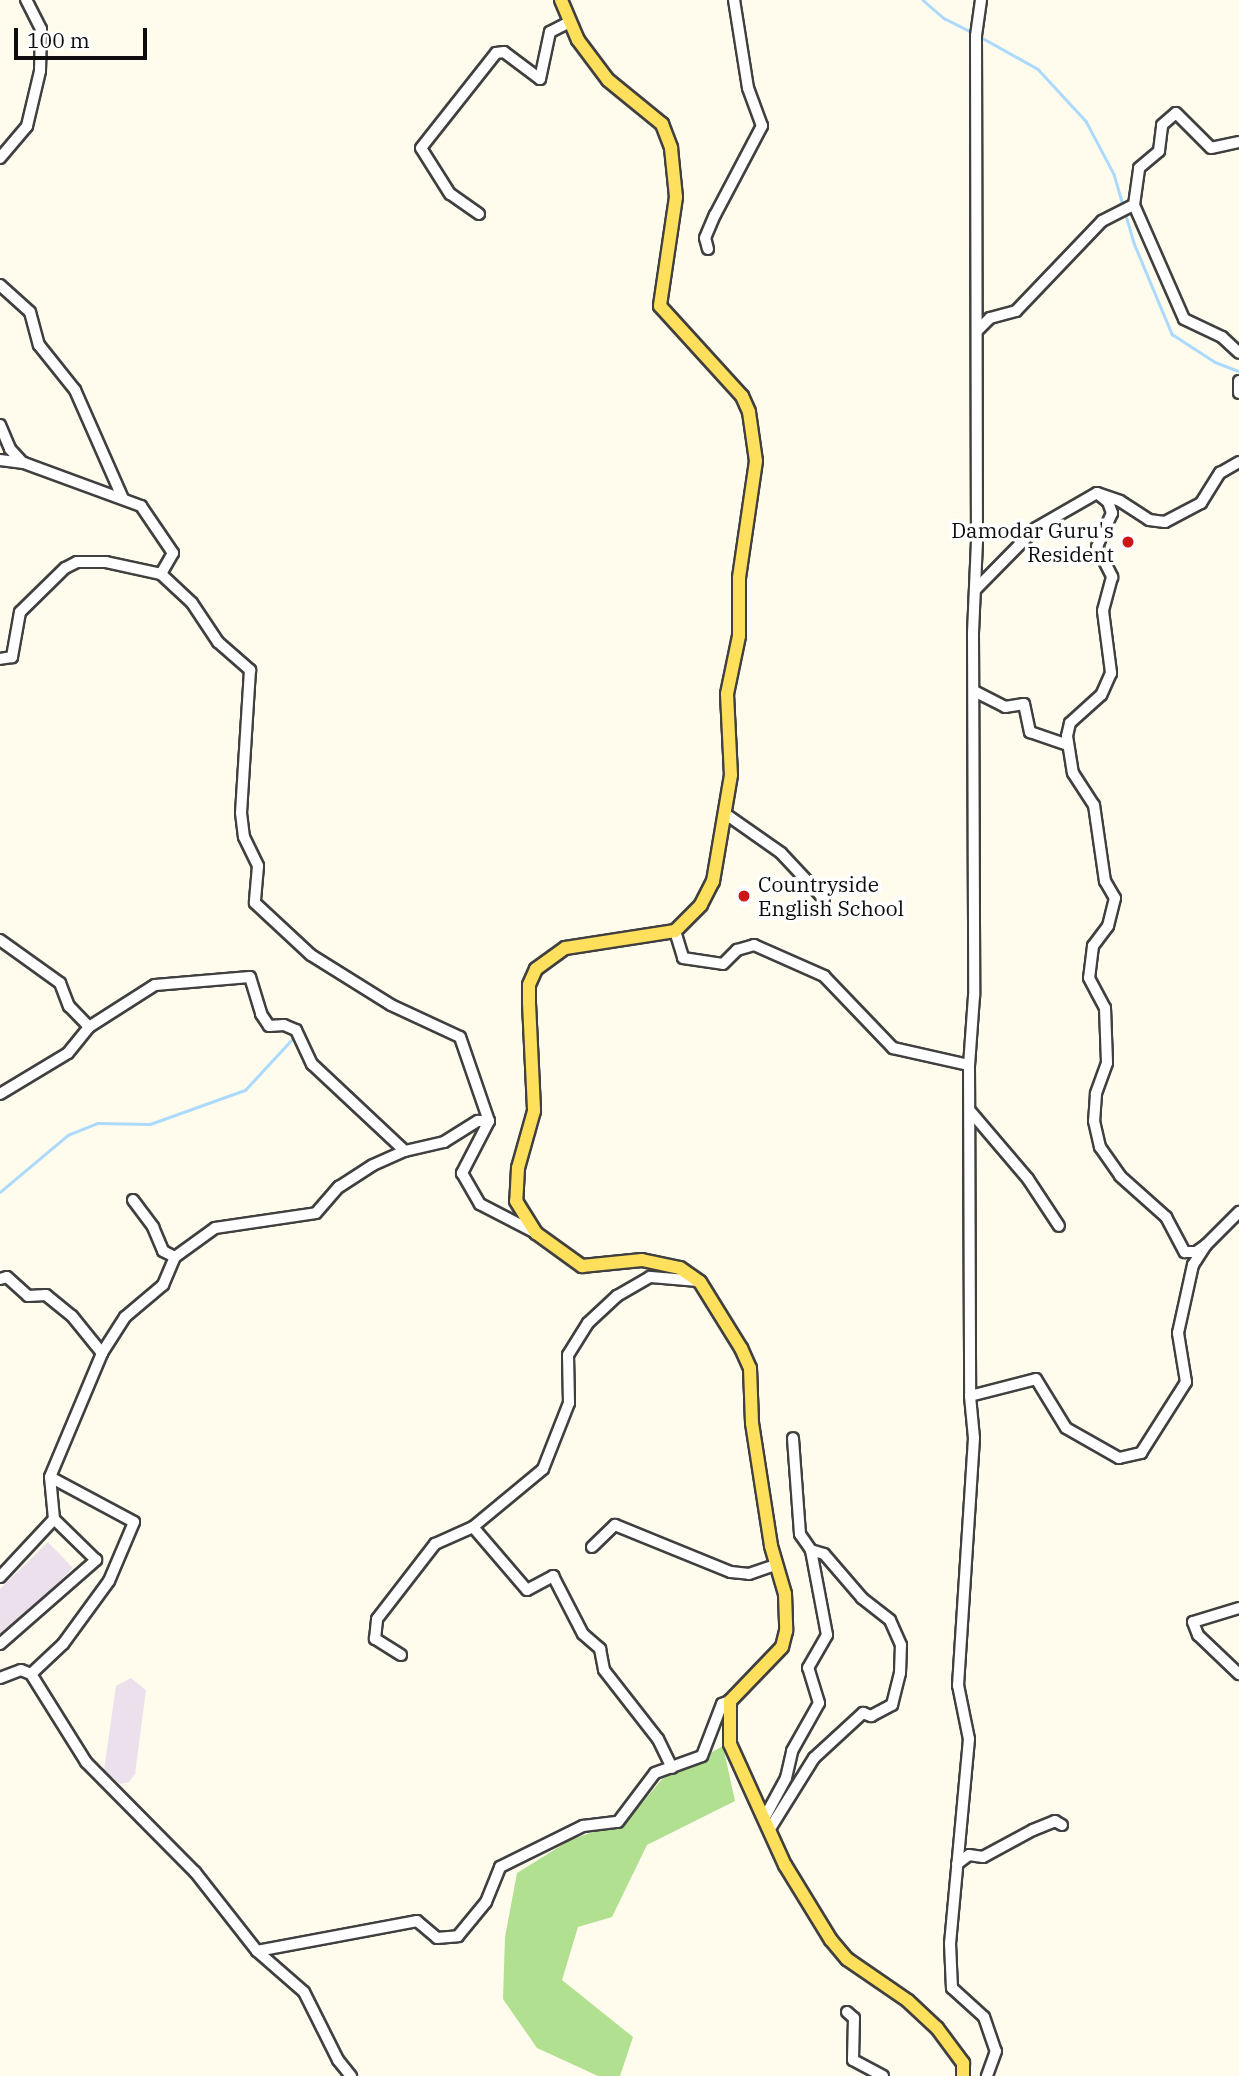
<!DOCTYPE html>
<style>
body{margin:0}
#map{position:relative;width:1239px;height:2076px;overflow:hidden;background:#fffced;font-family:"IBM Plex Serif",serif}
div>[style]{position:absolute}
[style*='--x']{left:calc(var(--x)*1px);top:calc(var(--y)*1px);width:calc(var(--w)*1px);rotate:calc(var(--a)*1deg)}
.industrial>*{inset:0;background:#ece0ed}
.forest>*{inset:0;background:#b0e090}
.stream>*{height:2.5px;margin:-1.25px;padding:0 1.25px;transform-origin:1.25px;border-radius:1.25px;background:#acdafc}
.roads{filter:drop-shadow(2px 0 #404040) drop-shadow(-2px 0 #404040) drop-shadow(0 2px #404040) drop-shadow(0 -2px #404040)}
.minor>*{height:10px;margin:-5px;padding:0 5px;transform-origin:5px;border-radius:5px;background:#fff}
.major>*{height:12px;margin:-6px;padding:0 6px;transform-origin:6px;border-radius:6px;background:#ffe05d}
.dots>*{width:19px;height:19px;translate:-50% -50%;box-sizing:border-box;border:4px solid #fff;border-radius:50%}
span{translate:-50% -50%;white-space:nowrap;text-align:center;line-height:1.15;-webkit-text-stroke:7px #fff;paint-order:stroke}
.poi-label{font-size:21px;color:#0d0d0d}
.right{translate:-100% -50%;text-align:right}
.left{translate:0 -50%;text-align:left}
.scale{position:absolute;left:14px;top:28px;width:133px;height:32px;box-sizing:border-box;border:4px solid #0d0d0d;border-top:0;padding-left:9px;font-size:21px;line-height:24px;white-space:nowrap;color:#0d0d0d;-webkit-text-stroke:5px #fff;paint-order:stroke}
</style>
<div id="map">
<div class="industrial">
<i style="clip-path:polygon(48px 1542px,73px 1568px,0 1639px,0 1589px)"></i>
<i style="clip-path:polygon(131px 1678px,146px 1690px,135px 1774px,129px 1782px,120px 1784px,104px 1770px,116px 1686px)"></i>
</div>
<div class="forest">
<i style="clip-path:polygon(723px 1746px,735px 1801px,647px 1845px,612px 1917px,578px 1927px,562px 1980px,633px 2037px,620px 2076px,598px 2076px,537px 2048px,503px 1999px,505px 1937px,517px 1873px,570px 1840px,628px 1820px,662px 1779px)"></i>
</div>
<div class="stream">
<i style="--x:923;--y:0;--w:28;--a:41"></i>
<i style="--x:944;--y:18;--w:33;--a:27"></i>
<i style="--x:979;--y:36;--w:68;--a:29.2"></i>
<i style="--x:1038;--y:69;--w:71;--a:47.3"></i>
<i style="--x:1086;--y:121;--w:60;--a:62.2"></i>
<i style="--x:1114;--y:174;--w:72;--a:73.8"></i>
<i style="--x:1134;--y:243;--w:99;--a:67.3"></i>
<i style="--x:1172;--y:334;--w:51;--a:33.1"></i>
<i style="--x:1215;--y:362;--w:26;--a:21"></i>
<i style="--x:0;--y:1192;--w:89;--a:-40"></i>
<i style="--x:68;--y:1135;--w:31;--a:-22"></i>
<i style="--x:97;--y:1123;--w:53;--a:1.1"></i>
<i style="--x:150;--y:1124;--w:101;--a:-19.7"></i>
<i style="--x:245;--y:1090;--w:72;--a:-47.2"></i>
</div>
<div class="roads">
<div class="minor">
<i style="--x:981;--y:0;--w:36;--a:98"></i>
<i style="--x:976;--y:36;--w:505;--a:89.89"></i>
<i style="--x:977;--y:541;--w:93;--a:92.5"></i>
<i style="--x:973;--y:634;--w:362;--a:89.8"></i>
<i style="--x:974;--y:996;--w:69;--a:94.1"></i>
<i style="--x:969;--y:1065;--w:331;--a:89.8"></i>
<i style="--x:970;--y:1396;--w:42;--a:84.6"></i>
<i style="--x:974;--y:1438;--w:248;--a:93.7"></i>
<i style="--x:958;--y:1685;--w:55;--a:78.5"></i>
<i style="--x:969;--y:1739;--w:205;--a:95.3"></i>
<i style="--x:950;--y:1943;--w:45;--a:87.5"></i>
<i style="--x:952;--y:1988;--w:43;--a:42.2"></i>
<i style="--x:984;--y:2017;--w:36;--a:71"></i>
<i style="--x:996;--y:2051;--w:27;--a:110"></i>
<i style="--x:0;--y:158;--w:42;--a:-49.8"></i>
<i style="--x:27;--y:126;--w:57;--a:-76.7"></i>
<i style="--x:40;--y:71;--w:42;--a:-88.6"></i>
<i style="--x:41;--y:29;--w:33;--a:-117"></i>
<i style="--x:1134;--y:205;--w:124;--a:66.3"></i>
<i style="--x:1184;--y:319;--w:42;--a:25.3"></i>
<i style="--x:1222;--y:337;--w:23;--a:43"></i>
<i style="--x:479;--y:214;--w:35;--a:-145"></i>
<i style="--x:450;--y:194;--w:54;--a:-122.2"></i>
<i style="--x:421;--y:148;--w:121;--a:-51.7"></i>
<i style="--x:496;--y:53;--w:8;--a:-7"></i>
<i style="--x:504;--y:52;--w:45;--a:36.9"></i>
<i style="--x:540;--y:79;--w:48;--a:-78"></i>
<i style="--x:550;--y:32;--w:22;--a:-27"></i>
<i style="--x:708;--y:249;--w:11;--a:-105"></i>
<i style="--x:705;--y:238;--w:25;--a:-67"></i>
<i style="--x:715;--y:215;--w:101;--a:-62.2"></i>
<i style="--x:762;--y:126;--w:40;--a:-110.2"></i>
<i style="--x:748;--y:88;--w:89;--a:-99"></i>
<i style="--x:0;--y:285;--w:40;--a:42"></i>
<i style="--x:30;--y:312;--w:34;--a:75"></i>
<i style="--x:39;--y:345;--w:58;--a:51.3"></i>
<i style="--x:75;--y:390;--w:119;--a:66.2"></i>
<i style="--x:978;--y:330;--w:17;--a:-45"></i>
<i style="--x:990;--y:318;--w:27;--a:-15"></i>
<i style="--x:1016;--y:311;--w:124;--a:-46.3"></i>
<i style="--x:1102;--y:221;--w:36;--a:-27"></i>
<i style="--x:1134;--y:205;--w:37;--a:-82"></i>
<i style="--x:1139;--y:168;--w:26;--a:-40"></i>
<i style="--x:1159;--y:151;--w:26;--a:-83"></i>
<i style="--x:1162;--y:125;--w:18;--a:-41"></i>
<i style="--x:1176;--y:113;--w:49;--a:45"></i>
<i style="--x:1211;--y:148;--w:29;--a:-12"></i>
<i style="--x:1239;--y:381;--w:12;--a:90"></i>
<i style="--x:0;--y:425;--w:26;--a:67"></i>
<i style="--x:10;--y:449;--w:19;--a:47"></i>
<i style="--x:0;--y:460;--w:24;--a:7"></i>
<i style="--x:24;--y:463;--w:125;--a:20.2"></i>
<i style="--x:141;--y:506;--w:57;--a:55.8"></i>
<i style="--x:173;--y:553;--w:24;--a:120"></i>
<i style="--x:161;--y:574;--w:56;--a:-167.7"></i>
<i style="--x:106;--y:562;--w:29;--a:180"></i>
<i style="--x:77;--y:562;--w:13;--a:153"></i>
<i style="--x:65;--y:568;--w:63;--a:135.6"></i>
<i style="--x:20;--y:612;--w:46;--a:100.1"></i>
<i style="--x:12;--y:657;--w:12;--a:171"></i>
<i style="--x:1097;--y:493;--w:14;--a:39"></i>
<i style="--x:1108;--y:502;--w:12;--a:70"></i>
<i style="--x:1112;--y:513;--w:37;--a:114"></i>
<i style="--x:1097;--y:547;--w:34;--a:63"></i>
<i style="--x:1112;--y:577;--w:35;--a:105"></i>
<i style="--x:1103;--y:611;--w:63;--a:82.6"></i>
<i style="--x:1111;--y:673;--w:24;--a:114"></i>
<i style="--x:1101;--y:695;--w:42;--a:137.9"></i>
<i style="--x:1070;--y:723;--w:13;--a:103"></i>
<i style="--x:1067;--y:736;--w:37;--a:81"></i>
<i style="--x:1073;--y:773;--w:38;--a:57"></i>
<i style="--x:1094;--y:805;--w:77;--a:81.8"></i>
<i style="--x:1105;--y:881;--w:20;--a:60"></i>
<i style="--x:1115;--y:898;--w:29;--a:104"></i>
<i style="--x:1108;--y:926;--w:25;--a:127"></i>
<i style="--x:1093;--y:946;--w:32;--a:97"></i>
<i style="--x:1089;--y:978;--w:34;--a:62"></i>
<i style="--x:1105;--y:1008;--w:55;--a:87.9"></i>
<i style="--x:1107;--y:1063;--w:33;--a:110"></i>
<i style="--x:1096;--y:1094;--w:27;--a:94"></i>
<i style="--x:1094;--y:1121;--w:27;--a:77"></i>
<i style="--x:1100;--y:1147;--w:35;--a:55"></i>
<i style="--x:1120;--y:1176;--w:62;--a:41.7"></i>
<i style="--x:1166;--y:1217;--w:40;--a:62"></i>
<i style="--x:1185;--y:1252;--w:11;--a:0"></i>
<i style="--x:1196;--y:1252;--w:12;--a:-35"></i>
<i style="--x:161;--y:574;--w:42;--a:43.1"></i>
<i style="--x:192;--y:603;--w:47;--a:56.3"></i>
<i style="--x:218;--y:642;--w:43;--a:41.2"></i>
<i style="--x:250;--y:670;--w:143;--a:93.6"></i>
<i style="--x:241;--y:813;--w:24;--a:83"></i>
<i style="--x:244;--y:837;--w:32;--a:64"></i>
<i style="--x:258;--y:866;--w:37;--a:95"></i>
<i style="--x:255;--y:903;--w:76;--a:42.9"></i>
<i style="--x:311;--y:955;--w:94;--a:32"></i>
<i style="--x:391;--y:1005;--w:76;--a:24.9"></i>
<i style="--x:460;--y:1037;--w:89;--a:71"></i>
<i style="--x:489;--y:1121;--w:59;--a:117.4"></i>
<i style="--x:462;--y:1173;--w:36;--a:60"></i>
<i style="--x:480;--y:1204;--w:63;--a:27.4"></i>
<i style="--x:975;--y:590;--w:87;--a:-45.5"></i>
<i style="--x:1036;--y:528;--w:70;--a:-29.8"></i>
<i style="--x:1097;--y:493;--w:24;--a:19"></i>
<i style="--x:1120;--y:501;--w:35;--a:33"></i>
<i style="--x:1149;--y:520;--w:16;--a:7"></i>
<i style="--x:1165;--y:522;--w:41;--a:-27.8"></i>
<i style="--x:1201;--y:503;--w:36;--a:-58"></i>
<i style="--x:1220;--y:473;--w:22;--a:-30"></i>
<i style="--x:974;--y:691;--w:35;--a:27"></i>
<i style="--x:1005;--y:707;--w:19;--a:-9"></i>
<i style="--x:1024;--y:704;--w:29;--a:78"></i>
<i style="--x:1030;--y:732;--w:40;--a:18.9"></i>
<i style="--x:727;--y:815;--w:66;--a:35.1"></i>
<i style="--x:781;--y:853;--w:63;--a:46.9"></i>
<i style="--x:675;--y:931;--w:28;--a:73"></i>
<i style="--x:683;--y:958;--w:40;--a:8.5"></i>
<i style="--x:723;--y:964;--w:20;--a:-45"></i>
<i style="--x:737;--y:950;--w:18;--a:-16"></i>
<i style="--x:754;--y:945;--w:77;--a:23.9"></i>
<i style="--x:824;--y:976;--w:100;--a:46.2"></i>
<i style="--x:893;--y:1048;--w:78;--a:12.6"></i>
<i style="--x:0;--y:940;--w:74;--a:35.6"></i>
<i style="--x:60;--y:983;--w:25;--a:69"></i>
<i style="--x:69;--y:1006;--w:29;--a:46"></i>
<i style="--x:89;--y:1027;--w:78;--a:-32.5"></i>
<i style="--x:155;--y:985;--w:95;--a:-4.8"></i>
<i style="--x:250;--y:977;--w:39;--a:73"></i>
<i style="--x:261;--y:1014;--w:14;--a:56"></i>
<i style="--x:269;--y:1026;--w:15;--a:-4"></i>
<i style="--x:284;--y:1025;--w:13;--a:23"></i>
<i style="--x:296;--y:1030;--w:38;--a:65"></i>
<i style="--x:312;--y:1064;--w:127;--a:43.1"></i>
<i style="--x:0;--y:1094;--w:79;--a:-31.1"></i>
<i style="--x:68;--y:1053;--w:33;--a:-51"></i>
<i style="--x:971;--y:1112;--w:88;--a:49.6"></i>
<i style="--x:1028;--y:1179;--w:56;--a:56.6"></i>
<i style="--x:133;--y:1200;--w:34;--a:53"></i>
<i style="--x:153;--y:1227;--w:26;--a:67"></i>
<i style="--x:163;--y:1251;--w:13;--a:27"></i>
<i style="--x:0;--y:1279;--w:7;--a:-16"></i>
<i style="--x:7;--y:1277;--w:28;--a:42"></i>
<i style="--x:28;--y:1296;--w:18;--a:-3"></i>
<i style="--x:46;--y:1295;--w:33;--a:39"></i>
<i style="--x:72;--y:1316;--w:48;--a:51"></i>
<i style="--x:970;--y:1396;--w:68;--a:-14.4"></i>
<i style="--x:1036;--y:1379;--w:57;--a:58.5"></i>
<i style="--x:1066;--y:1428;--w:61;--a:29.5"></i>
<i style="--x:1119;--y:1458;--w:23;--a:-13"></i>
<i style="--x:1141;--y:1453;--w:84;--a:-57.6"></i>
<i style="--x:1186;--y:1382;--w:50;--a:-99.3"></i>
<i style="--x:1178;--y:1333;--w:70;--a:-77.6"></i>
<i style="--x:1193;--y:1265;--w:24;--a:-57"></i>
<i style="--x:1206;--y:1245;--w:47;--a:-45"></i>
<i style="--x:473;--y:1527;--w:83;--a:49.4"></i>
<i style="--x:527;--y:1590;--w:30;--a:-28"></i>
<i style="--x:553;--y:1576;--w:65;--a:62.7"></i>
<i style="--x:583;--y:1634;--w:23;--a:41"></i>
<i style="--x:600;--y:1649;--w:21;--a:79"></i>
<i style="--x:604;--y:1670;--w:88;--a:52"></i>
<i style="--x:658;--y:1739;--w:32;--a:64"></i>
<i style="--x:592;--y:1547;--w:32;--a:-44"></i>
<i style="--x:615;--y:1525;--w:125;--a:22.1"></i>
<i style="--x:731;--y:1572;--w:18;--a:6"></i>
<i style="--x:749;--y:1574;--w:28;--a:-19"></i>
<i style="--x:0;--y:1577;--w:79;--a:-47"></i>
<i style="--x:1239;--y:1608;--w:48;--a:163.1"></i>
<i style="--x:1193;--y:1622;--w:14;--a:69"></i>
<i style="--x:1198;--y:1635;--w:57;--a:43.6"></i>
<i style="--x:0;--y:1644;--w:128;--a:-41.2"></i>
<i style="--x:96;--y:1560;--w:59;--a:-135.7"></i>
<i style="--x:54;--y:1519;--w:42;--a:-95.4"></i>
<i style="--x:50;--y:1477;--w:134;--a:-67.2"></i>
<i style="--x:102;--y:1353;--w:43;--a:-57.4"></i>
<i style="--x:125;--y:1317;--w:50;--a:-40.1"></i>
<i style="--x:163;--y:1285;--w:30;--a:-67"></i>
<i style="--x:175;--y:1257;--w:49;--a:-35.9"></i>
<i style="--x:215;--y:1228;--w:102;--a:-8.4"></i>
<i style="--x:316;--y:1213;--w:35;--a:-49"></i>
<i style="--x:339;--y:1187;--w:40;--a:-32.9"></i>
<i style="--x:373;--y:1165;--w:35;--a:-24"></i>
<i style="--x:405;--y:1151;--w:40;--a:-13"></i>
<i style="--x:444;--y:1142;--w:40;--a:-32"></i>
<i style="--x:478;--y:1121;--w:11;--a:0"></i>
<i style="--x:401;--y:1655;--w:31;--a:-148"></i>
<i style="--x:375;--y:1639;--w:20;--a:-84"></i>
<i style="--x:377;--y:1619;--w:95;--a:-52.3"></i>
<i style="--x:435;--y:1544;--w:42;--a:-24.1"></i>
<i style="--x:473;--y:1527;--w:91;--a:-39.6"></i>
<i style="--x:543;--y:1469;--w:71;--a:-68.5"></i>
<i style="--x:569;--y:1403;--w:48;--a:-91.2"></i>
<i style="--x:568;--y:1355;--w:38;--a:-58"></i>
<i style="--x:588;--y:1323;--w:40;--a:-43"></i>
<i style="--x:617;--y:1296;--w:38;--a:-30"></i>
<i style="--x:650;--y:1277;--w:49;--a:4.7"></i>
<i style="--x:31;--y:1674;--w:44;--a:-43.2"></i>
<i style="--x:63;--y:1644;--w:78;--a:-53.9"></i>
<i style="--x:109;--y:1581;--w:64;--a:-67"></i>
<i style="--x:134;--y:1522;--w:95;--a:-151.8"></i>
<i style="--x:0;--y:1678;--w:22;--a:-21"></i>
<i style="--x:21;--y:1670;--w:11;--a:22"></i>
<i style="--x:31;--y:1674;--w:104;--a:58"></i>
<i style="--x:86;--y:1762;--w:155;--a:45.3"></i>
<i style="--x:195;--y:1872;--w:100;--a:51.9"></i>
<i style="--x:257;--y:1951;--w:163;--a:-10.6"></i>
<i style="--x:417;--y:1921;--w:26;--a:40"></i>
<i style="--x:437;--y:1938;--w:21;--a:-5"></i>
<i style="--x:458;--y:1936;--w:44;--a:-50.5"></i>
<i style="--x:486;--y:1902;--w:38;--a:-68"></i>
<i style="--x:500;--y:1867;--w:93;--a:-26.3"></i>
<i style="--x:583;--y:1826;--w:35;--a:-7"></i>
<i style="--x:618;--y:1822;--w:61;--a:-52.9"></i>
<i style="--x:655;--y:1773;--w:50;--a:-19.9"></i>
<i style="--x:702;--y:1756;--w:56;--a:-69"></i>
<i style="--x:722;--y:1704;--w:9;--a:-21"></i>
<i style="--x:766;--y:1815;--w:42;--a:-61.6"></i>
<i style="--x:786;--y:1778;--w:28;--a:-77"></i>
<i style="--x:792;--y:1751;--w:55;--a:-60.6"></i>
<i style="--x:819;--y:1703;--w:37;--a:-107"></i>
<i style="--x:808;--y:1668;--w:38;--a:-60"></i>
<i style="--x:827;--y:1635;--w:86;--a:-100.7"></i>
<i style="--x:811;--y:1550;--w:19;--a:-125"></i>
<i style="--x:800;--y:1534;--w:96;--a:-94.2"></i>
<i style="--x:771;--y:1827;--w:81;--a:-58.1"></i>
<i style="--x:814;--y:1758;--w:67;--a:-42.6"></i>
<i style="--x:863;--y:1713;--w:9;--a:21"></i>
<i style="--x:871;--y:1716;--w:24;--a:-28"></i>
<i style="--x:892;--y:1705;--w:33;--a:-76"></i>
<i style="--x:900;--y:1673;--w:28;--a:-88"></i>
<i style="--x:901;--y:1645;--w:27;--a:-114"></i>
<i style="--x:890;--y:1620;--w:36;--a:-142"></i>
<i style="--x:862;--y:1598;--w:58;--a:-130.8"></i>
<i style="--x:824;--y:1554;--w:14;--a:-163"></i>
<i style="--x:957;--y:1864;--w:15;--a:-37"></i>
<i style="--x:969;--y:1855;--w:14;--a:8"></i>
<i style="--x:983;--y:1857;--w:57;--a:-28.4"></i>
<i style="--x:1033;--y:1830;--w:24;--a:-22"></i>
<i style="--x:1055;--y:1821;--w:8;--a:30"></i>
<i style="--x:257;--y:1951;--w:62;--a:41.1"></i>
<i style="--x:304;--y:1992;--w:76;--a:63.4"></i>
<i style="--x:338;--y:2060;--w:21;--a:51"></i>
<i style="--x:847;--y:2012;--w:9;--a:41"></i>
<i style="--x:854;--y:2018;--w:42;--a:91.4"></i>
<i style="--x:853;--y:2060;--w:34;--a:28"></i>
</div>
<div class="major">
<i style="--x:561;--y:0;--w:43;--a:67"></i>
<i style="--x:578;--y:40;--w:50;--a:53.1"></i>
<i style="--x:608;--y:80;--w:70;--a:39.2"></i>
<i style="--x:662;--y:124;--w:26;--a:69"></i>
<i style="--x:671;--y:148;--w:49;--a:84.2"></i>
<i style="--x:676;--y:197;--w:110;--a:98.4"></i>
<i style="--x:660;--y:306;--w:122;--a:47.7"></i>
<i style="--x:742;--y:396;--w:17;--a:66"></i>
<i style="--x:749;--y:412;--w:49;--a:81.9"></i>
<i style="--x:756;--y:461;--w:118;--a:98.3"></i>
<i style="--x:739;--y:578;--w:58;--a:90"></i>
<i style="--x:739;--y:636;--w:59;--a:101.7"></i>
<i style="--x:727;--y:694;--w:81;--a:87.2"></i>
<i style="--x:731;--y:775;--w:108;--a:99.6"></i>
<i style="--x:713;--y:881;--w:27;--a:117"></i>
<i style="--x:701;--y:905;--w:37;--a:135"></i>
<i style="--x:675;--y:931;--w:111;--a:171.2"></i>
<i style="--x:565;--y:948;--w:36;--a:144"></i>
<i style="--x:536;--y:969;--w:17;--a:114"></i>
<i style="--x:529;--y:985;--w:18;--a:90"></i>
<i style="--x:529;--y:1003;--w:108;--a:87.3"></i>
<i style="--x:534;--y:1111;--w:59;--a:105.7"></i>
<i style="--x:518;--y:1168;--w:33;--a:93"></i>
<i style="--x:516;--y:1201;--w:38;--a:58"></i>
<i style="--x:536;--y:1233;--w:57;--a:35.7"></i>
<i style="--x:582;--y:1266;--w:60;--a:-5.7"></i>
<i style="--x:642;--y:1260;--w:39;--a:12"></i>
<i style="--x:680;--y:1268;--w:24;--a:35"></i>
<i style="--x:700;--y:1282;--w:78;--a:58.2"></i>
<i style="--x:741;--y:1348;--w:22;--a:66"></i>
<i style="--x:750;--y:1368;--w:55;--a:87.9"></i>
<i style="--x:752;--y:1423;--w:124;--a:81.2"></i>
<i style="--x:771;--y:1546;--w:50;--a:73.7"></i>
<i style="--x:785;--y:1594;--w:37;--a:88"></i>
<i style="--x:786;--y:1631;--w:16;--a:104"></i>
<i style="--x:782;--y:1647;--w:75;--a:133.9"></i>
<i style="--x:730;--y:1701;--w:43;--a:90"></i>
<i style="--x:730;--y:1744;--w:133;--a:65.6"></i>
<i style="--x:785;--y:1865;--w:88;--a:58.5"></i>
<i style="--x:831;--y:1940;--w:25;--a:50"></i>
<i style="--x:847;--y:1959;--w:74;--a:34.5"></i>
<i style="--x:908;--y:2001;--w:40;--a:43"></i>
<i style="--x:937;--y:2028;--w:44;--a:53.4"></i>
<i style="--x:963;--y:2063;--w:13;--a:90"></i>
</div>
</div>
<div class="dots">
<i style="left:1128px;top:542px;background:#cb1817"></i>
<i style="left:744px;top:896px;background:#cb1817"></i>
</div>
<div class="poi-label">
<span class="right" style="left:1114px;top:542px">Damodar Guru's<br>Resident</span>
<span class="left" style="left:758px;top:896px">Countryside<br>English School</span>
</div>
<div class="scale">100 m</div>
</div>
